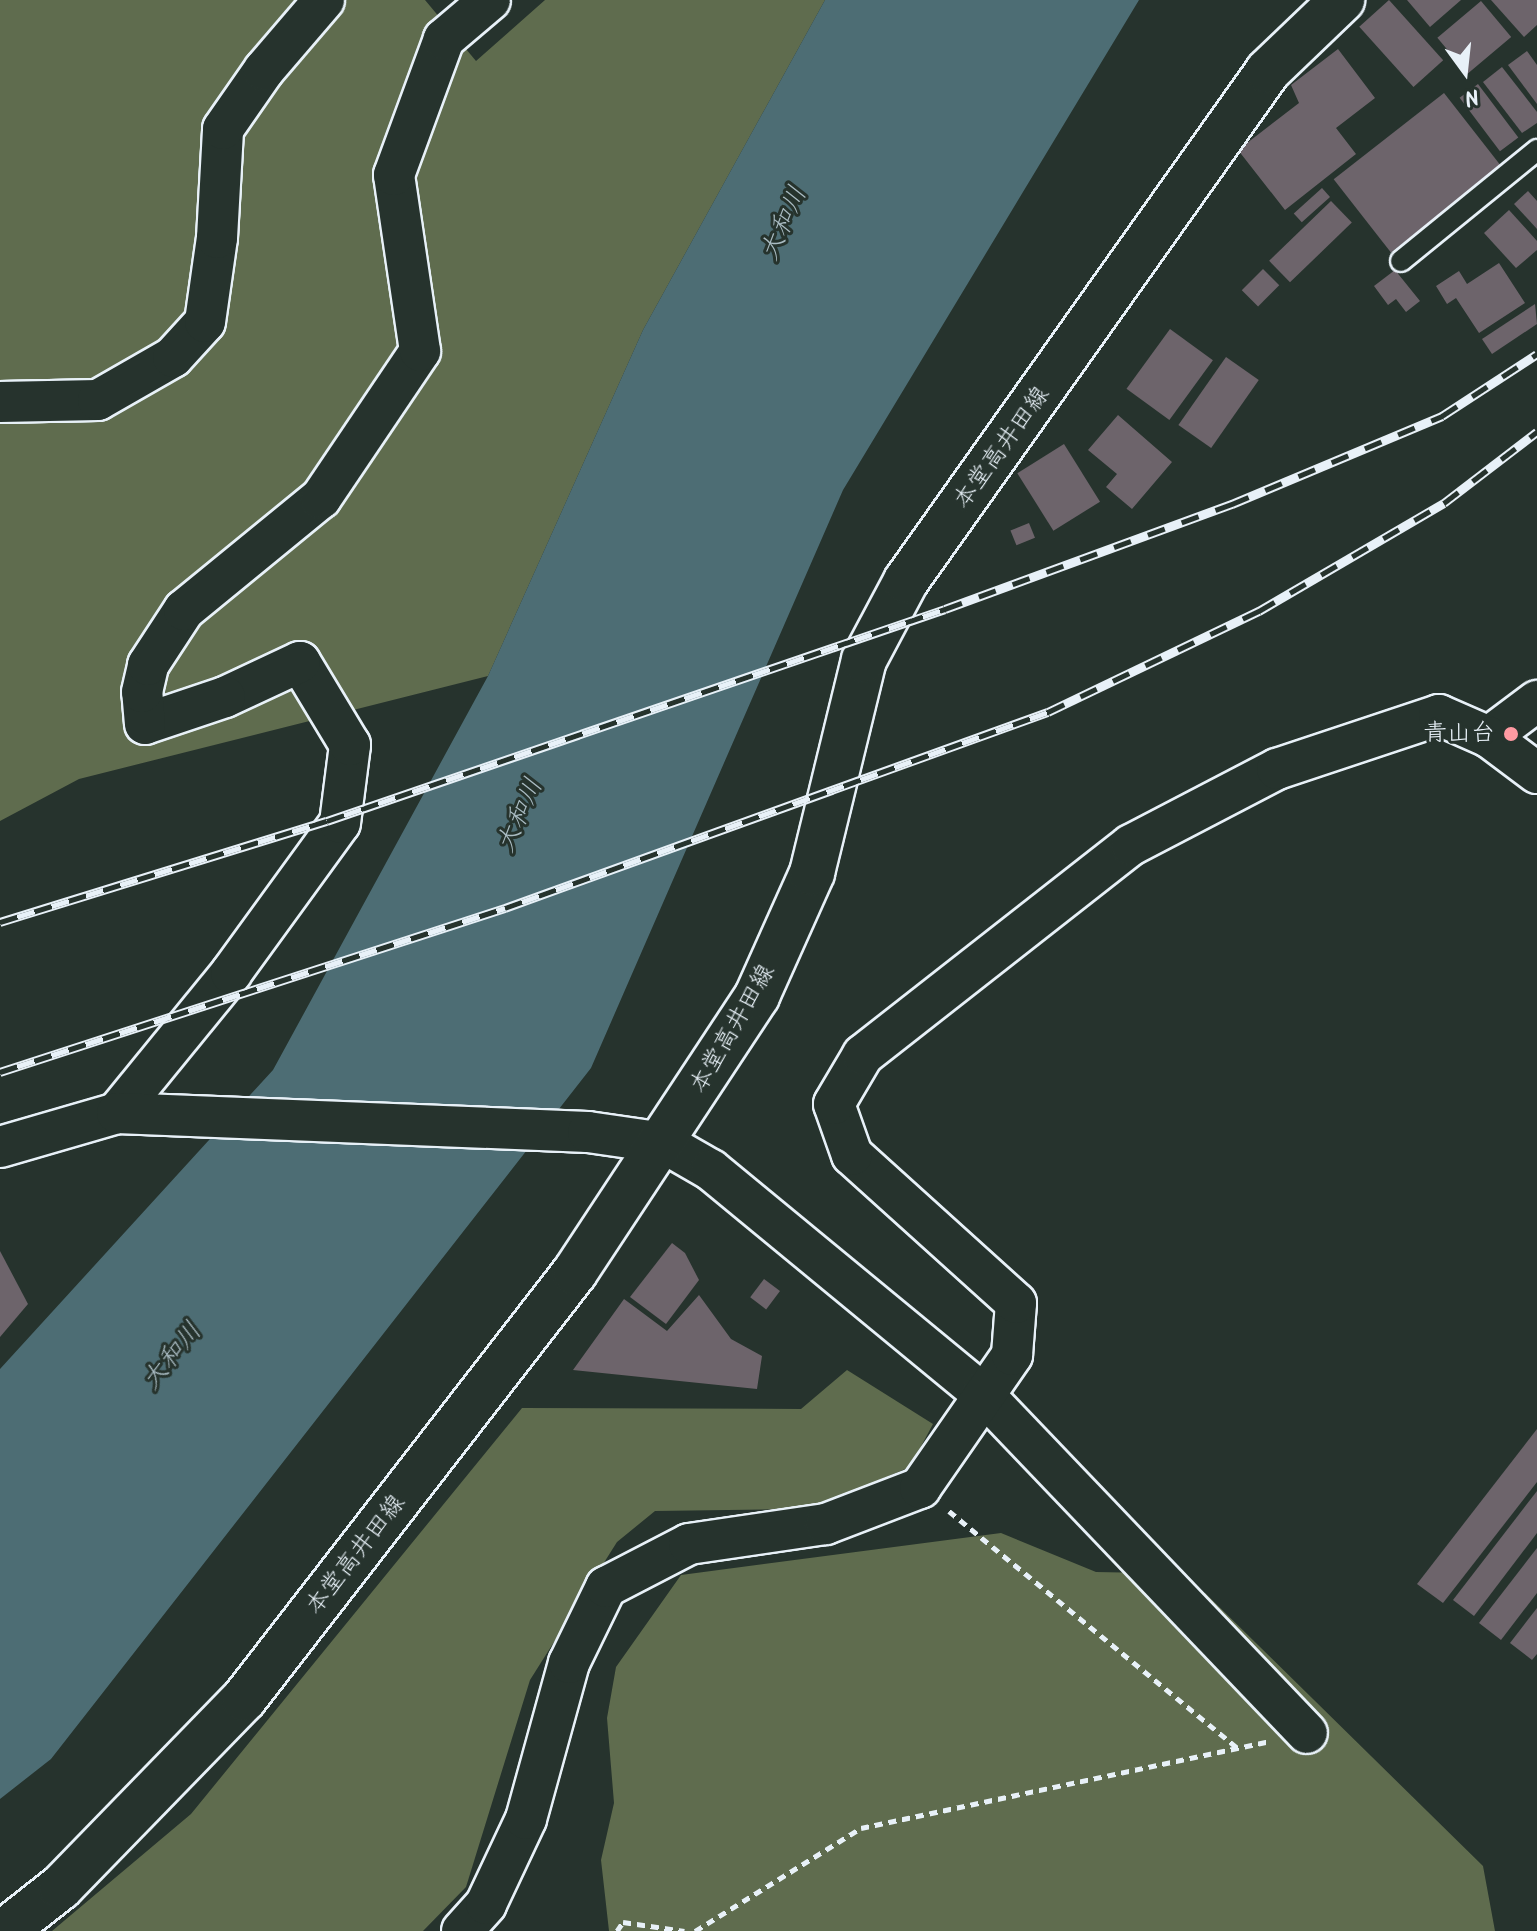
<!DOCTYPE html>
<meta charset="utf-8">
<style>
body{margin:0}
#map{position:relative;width:1537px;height:1931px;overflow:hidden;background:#26332d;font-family:Kalam,"Klee One",sans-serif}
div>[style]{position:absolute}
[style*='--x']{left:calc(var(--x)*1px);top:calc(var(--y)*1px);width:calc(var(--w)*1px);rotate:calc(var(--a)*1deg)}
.green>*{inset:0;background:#5f6c4e}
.water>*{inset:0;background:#4d6d74}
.building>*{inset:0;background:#6d646b;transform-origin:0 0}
.path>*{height:5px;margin-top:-2.5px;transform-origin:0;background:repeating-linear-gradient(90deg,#e8f1f8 0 8px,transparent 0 14px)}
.roads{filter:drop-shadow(2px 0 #e8f1f8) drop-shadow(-2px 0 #e8f1f8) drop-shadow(0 2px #e8f1f8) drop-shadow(0 -2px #e8f1f8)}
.service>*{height:20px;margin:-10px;padding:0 10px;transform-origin:10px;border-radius:10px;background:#26332d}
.minor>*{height:40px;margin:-20px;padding:0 20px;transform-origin:20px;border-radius:20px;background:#26332d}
.secondary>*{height:44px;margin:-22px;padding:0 22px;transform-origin:22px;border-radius:22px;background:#26332d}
.rail>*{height:9px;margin-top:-4.5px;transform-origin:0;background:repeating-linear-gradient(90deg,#26332d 0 18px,#e8f1f8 0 36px);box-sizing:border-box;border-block:2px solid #e8f1f8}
.dots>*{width:22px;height:22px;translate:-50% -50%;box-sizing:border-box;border:4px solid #26332d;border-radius:50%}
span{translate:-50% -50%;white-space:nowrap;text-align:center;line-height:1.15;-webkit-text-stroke:6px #26332d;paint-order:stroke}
.street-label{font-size:24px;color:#e8f1f8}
.poi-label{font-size:24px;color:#e8f1f8}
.right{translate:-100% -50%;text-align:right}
.water-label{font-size:26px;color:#aabcc3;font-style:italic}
.north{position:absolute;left:1425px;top:32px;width:80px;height:80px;-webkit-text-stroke:6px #26332d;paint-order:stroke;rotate:165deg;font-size:22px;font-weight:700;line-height:32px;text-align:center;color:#e8f1f8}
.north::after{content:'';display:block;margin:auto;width:28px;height:36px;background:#e8f1f8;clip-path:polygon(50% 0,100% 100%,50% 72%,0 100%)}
</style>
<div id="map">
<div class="green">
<i style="clip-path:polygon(0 0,425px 0,476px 61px,545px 0,825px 0,643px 330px,488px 676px,79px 779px,0 821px)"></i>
<i style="clip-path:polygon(847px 1370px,933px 1424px,910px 1467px,810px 1509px,655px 1511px,617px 1542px,530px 1680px,466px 1887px,423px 1931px,52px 1931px,191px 1814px,522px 1408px,801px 1409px)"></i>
<i style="clip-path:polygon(1001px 1533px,1096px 1572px,1148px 1573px,1205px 1593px,1483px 1866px,1495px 1931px,609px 1931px,601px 1860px,614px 1803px,607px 1718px,616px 1667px,681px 1575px)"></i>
</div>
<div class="water">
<i style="clip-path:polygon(825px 0,1139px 0,843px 490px,591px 1068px,51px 1759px,0 1799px,0 1369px,273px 1070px,488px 676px,643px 330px)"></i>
</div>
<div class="building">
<i style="left:1389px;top:0;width:81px;height:40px;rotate:48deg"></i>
<i style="clip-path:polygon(1407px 0,1461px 0,1430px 27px)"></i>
<i style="clip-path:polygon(1491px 0,1537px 0,1537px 25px,1524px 37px)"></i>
<i style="left:1481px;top:1px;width:47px;height:57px;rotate:50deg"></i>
<i style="clip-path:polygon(1338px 49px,1375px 98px,1336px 128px,1356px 154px,1285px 210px,1238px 150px,1299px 103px,1291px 85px)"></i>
<i style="clip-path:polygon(1527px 51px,1537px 65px,1537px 104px,1508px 65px)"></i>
<i style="clip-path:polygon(1502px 67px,1537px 112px,1537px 123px,1522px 133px,1483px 82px)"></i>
<i style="left:1478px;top:84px;width:67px;height:23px;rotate:53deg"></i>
<i style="left:1444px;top:93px;width:93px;height:140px;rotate:52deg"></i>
<i style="left:1322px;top:188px;width:12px;height:38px;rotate:48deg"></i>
<i style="clip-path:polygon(1528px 191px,1537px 201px,1537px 229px,1514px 204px)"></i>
<i style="left:1331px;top:201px;width:30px;height:86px;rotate:46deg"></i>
<i style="clip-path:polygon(1509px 210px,1537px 241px,1537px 250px,1516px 268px,1484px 233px)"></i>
<i style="clip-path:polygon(1499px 263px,1525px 303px,1479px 333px,1456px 298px,1447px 304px,1436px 286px,1459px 271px,1467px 284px)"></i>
<i style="left:1263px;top:269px;width:23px;height:30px;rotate:45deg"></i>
<i style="clip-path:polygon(1395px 270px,1420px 301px,1406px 312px,1396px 299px,1388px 305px,1374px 286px)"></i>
<i style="clip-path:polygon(1535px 304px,1537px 324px,1492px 354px,1482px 339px)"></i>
<i style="left:1170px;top:329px;width:53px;height:74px;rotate:36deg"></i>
<i style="left:1226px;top:357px;width:40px;height:83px;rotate:35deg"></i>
<i style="clip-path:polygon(1118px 415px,1172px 462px,1132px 509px,1106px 487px,1117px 474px,1088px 450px)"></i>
<i style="left:1064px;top:444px;width:68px;height:55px;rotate:58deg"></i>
<i style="left:1029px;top:523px;width:16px;height:20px;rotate:68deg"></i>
<i style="clip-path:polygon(672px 1243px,685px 1253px,699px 1280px,666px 1324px,630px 1297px)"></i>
<i style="clip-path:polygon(0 1251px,28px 1304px,0 1337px)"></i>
<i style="left:764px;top:1279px;width:20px;height:23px;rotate:37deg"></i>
<i style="clip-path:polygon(699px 1295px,731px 1339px,762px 1356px,757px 1389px,573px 1370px,624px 1299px,667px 1331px)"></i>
<i style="clip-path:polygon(1537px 1429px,1537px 1482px,1443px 1603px,1417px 1584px)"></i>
<i style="clip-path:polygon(1537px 1491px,1537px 1533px,1474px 1616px,1453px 1600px)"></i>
<i style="clip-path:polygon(1537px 1548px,1537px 1593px,1501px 1640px,1479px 1623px)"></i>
<i style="clip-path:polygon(1537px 1608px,1537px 1654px,1532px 1660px,1510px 1643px)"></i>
</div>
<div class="path">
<i style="--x:949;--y:1511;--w:374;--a:39.4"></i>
<i style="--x:617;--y:1931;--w:11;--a:-56"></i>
<i style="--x:623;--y:1922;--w:62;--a:8.4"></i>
<i style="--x:695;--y:1931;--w:195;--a:-31.8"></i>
<i style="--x:861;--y:1828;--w:415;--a:-12"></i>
</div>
<div class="roads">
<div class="service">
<i style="--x:1401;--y:261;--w:176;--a:-39.2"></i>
</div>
<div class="minor">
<i style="--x:0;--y:402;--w:98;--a:-1.2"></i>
<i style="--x:98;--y:400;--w:86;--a:-29.8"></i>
<i style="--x:173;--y:357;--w:47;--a:-47.6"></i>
<i style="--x:205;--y:322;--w:85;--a:-81.9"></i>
<i style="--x:217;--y:238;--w:109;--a:-86.8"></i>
<i style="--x:223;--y:129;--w:72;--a:-55.2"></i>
<i style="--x:264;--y:70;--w:92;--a:-49.4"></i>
<i style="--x:1489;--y:737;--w:60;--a:-36.9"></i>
<i style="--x:117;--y:1113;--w:181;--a:-50.8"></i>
<i style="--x:231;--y:973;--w:185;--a:-54"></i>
<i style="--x:340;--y:823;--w:79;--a:-82.7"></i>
<i style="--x:350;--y:745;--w:97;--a:-121.1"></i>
<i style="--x:300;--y:662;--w:83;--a:155"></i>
<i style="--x:225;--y:697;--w:84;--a:161.4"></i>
<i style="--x:145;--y:724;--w:32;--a:-95"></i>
<i style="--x:142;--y:692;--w:28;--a:-77"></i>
<i style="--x:148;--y:665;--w:66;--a:-56.8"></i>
<i style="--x:184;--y:610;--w:177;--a:-39.3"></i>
<i style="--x:321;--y:498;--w:177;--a:-56"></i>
<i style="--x:420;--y:351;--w:178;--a:-98.4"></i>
<i style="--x:394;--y:175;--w:145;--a:-69.8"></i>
<i style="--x:444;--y:39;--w:60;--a:-40.3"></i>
<i style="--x:0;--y:1147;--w:122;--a:-16.2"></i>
<i style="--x:117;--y:1113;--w:471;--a:2.3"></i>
<i style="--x:588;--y:1132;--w:77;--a:8.2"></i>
<i style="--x:664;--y:1143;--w:54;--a:29.9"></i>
<i style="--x:711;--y:1170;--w:351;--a:39.5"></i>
<i style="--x:982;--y:1393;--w:470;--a:46.3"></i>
<i style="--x:462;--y:1931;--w:36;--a:-48"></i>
<i style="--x:486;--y:1904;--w:94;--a:-64.8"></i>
<i style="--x:526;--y:1819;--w:162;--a:-74.6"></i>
<i style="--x:569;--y:1663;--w:85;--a:-64"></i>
<i style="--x:606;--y:1587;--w:93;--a:-27.4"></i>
<i style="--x:689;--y:1544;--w:138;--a:-8.3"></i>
<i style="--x:826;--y:1524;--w:101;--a:-21"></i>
<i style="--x:920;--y:1488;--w:162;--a:-55.3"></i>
<i style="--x:1012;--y:1355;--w:52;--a:-85.6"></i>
<i style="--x:1016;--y:1303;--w:221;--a:-137.9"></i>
<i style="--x:852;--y:1155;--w:54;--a:-109.4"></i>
<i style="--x:834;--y:1104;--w:57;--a:-59.4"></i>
<i style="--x:863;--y:1055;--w:340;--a:-38.1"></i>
<i style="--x:1131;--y:845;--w:165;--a:-27.5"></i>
<i style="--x:1277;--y:769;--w:171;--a:-18.4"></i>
<i style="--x:1439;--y:715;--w:55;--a:23.7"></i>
<i style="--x:1489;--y:737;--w:60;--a:36.9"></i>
</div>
<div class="secondary">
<i style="--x:5;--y:1931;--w:71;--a:-38.2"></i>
<i style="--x:61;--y:1887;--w:262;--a:-45.8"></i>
<i style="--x:244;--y:1699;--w:540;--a:-52.22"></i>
<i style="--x:575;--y:1272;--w:331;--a:-56.6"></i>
<i style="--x:757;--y:996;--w:135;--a:-65.9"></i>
<i style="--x:812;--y:873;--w:219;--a:-76.3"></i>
<i style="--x:864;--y:660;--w:89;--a:-62"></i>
<i style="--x:906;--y:581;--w:625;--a:-54.63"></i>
<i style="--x:1268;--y:71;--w:103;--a:-43.8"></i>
</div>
</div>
<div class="rail">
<i style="--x:0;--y:922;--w:342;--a:-17.2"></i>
<i style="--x:327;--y:821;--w:653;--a:-18.93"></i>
<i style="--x:945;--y:609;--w:306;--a:-20.1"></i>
<i style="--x:1232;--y:504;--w:228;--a:-22.7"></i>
<i style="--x:1442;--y:416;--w:113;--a:-33.1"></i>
<i style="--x:0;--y:1072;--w:531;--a:-17.99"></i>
<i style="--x:505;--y:908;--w:577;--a:-19.85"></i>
<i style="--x:1048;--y:712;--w:234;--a:-25.6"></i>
<i style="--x:1259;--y:611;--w:214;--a:-30.3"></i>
<i style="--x:1444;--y:503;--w:117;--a:-37.4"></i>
</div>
<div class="dots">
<i style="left:1511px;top:734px;background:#ff9aa2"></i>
</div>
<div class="street-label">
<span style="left:1002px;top:448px;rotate:-54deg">本堂高井田線</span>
<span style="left:733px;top:1029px;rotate:-60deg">本堂高井田線</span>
<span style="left:356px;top:1555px;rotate:-52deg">本堂高井田線</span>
</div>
<div class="poi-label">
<span class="right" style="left:1495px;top:734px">青山台</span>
</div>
<div class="water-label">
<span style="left:785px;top:224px;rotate:-66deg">大和川</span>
<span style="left:521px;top:816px;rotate:-66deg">大和川</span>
<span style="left:173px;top:1357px;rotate:-51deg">大和川</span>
</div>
<div class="north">N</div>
</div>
